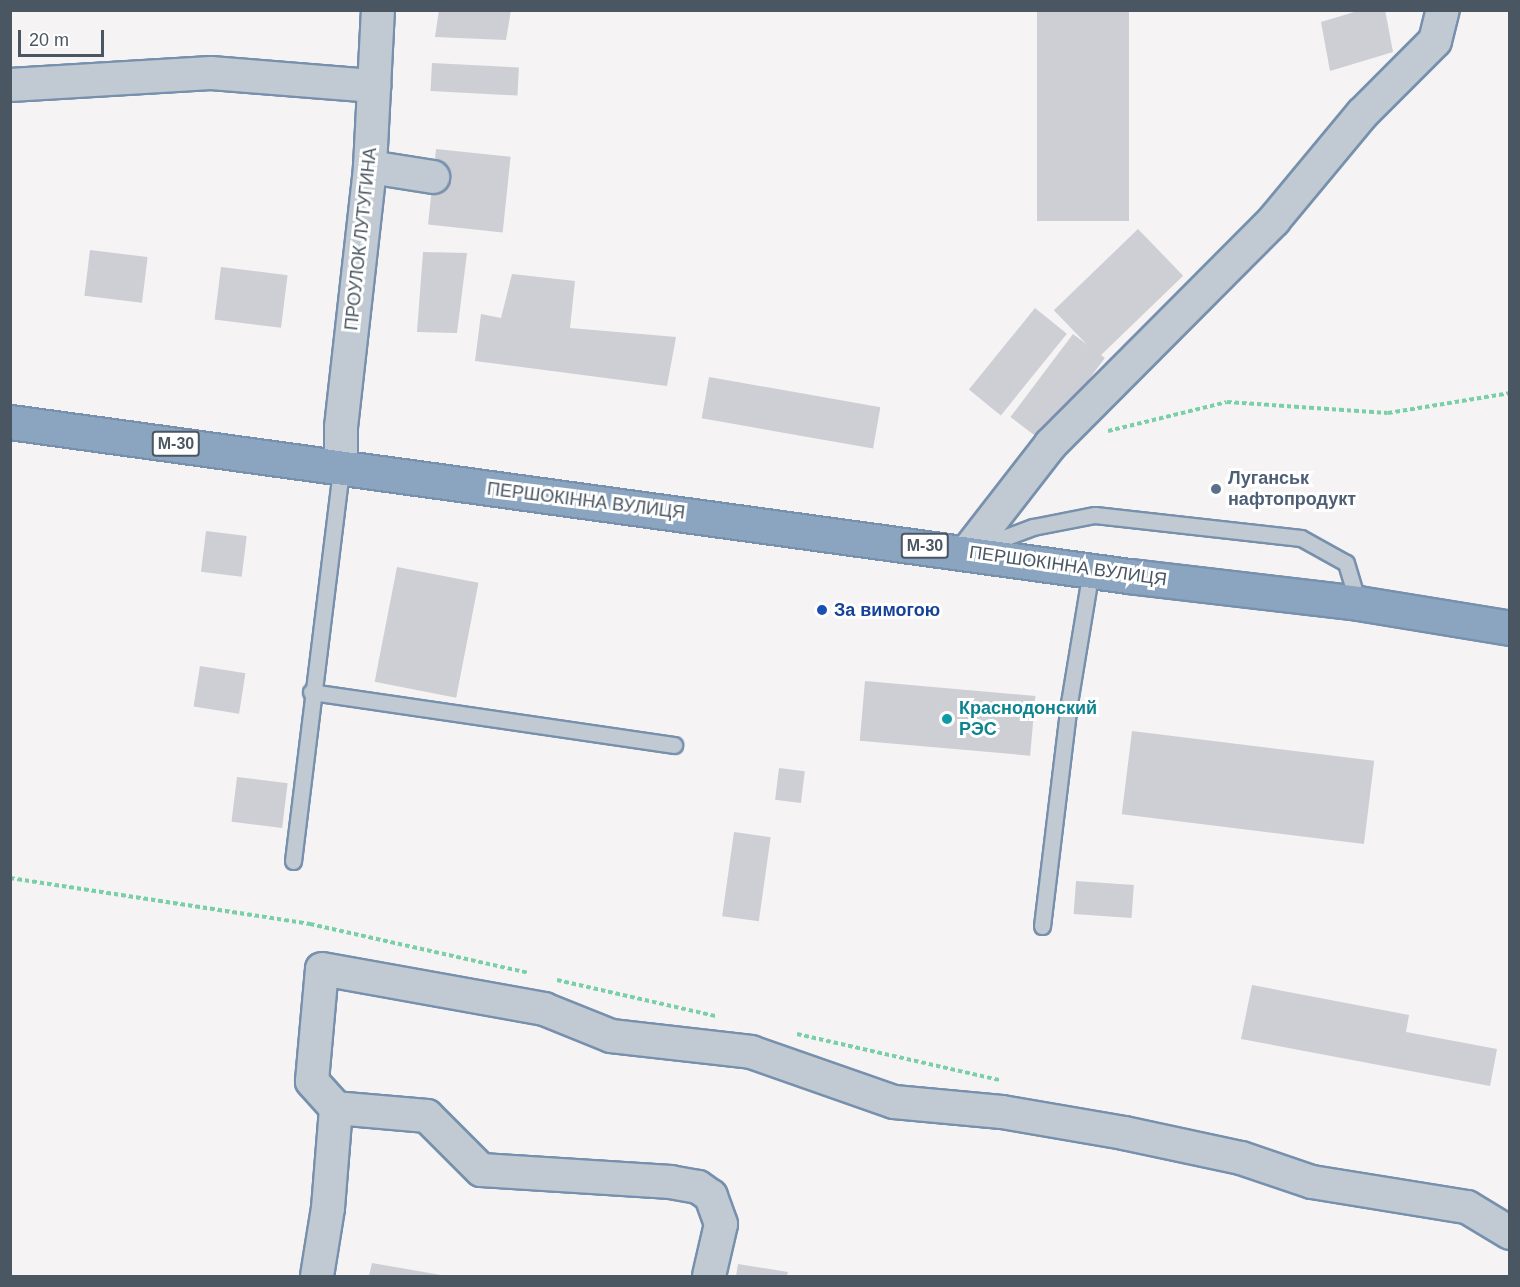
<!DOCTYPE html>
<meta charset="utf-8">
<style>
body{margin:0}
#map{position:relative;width:1520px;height:1287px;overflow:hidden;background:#f5f3f3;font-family:Arial,sans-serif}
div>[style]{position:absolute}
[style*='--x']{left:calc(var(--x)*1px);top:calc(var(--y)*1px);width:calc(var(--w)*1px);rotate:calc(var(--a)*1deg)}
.building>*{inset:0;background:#cdcfd5;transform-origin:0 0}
.path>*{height:4px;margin-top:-2px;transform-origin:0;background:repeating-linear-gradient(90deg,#7ad0a6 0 4.5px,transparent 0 7.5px)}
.roads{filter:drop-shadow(2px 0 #7690ad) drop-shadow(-2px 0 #7690ad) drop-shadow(0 2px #7690ad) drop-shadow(0 -2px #7690ad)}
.lane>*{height:15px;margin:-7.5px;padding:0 7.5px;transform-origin:7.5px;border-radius:7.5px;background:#c1cad2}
.street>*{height:32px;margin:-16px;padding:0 16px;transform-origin:16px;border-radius:16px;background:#c1cad2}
.highway>*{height:33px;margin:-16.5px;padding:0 16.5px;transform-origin:16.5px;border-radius:16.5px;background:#8ba5c1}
.dots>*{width:16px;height:16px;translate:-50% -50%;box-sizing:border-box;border:3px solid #fff;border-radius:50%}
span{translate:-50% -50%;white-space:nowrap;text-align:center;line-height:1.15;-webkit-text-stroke:6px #fff;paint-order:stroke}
.shield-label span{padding:2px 4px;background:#fff;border:2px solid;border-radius:4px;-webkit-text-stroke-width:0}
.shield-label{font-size:16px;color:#4a5661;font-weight:700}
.street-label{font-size:18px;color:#4a5661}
.service-label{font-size:18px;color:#4e5e75;font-weight:700}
.left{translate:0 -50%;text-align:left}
.transit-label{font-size:18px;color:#164399;font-weight:700}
.culture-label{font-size:18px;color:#0d838f;font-weight:700}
.frame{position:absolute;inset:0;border:12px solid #4a5661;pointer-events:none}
.scale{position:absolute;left:18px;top:30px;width:86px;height:27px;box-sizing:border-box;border:3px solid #4a5661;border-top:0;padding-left:8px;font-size:18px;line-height:21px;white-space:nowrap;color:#4a5661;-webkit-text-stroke:4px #fff;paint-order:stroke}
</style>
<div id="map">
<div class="building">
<i style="clip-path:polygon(439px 10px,511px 10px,506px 40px,435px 37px)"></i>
<i style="left:1037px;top:10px;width:92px;height:211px"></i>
<i style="clip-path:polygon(1361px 10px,1385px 10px,1393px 52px,1330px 71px,1321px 22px)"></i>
<i style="left:432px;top:63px;width:87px;height:28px;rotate:3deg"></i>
<i style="left:436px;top:149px;width:75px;height:76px;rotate:6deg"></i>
<i style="left:1138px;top:229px;width:65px;height:117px;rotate:46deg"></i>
<i style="left:90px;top:250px;width:58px;height:46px;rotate:7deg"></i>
<i style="clip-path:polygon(423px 252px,467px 253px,457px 333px,417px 332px)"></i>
<i style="left:221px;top:267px;width:67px;height:53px;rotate:7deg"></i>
<i style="clip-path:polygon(512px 274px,575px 281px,570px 328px,676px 337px,667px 386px,475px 361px,481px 314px,501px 318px)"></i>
<i style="left:1035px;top:308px;width:41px;height:105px;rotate:39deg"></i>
<i style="left:1073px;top:334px;width:40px;height:104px;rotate:37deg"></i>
<i style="left:709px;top:377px;width:174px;height:42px;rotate:10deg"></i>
<i style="left:206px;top:531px;width:41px;height:41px;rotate:7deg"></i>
<i style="left:397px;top:567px;width:83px;height:117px;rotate:11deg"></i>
<i style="left:200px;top:666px;width:46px;height:41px;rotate:9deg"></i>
<i style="left:865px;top:681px;width:171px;height:60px;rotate:5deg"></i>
<i style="left:1132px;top:731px;width:244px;height:84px;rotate:7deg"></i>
<i style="left:779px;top:768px;width:26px;height:32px;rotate:7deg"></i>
<i style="left:237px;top:777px;width:51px;height:45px;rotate:7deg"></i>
<i style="left:734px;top:832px;width:37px;height:85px;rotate:8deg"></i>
<i style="left:1076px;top:881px;width:58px;height:33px;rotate:4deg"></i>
<i style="clip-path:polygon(1252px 985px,1409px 1015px,1406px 1032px,1497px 1049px,1490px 1086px,1241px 1039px)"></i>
<i style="clip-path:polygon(372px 1263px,441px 1275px,441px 1276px,369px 1276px)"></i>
<i style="clip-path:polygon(738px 1264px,788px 1272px,787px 1276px,736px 1276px)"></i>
</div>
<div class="path">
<i style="--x:1108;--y:431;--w:122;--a:-13.7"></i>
<i style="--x:1227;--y:402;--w:161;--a:3.9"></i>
<i style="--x:1388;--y:413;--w:124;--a:-9.3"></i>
<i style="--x:10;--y:878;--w:304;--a:8.7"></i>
<i style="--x:310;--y:924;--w:224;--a:12.6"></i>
<i style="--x:557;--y:980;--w:163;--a:12.8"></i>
<i style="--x:797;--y:1034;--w:208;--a:12.8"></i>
</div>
<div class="roads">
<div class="lane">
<i style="--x:977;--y:548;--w:60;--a:-20.6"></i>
<i style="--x:1033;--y:527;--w:63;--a:-11"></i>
<i style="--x:1095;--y:515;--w:207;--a:6.4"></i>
<i style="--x:1301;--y:538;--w:51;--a:29.1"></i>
<i style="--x:1346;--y:563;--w:42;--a:73.3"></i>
<i style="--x:311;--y:692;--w:367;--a:8.3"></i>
<i style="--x:293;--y:861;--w:396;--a:-83"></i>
<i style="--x:1042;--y:926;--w:225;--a:-83.1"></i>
<i style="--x:1069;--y:703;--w:135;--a:-80.6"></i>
</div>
<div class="street">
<i style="--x:10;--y:85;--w:201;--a:-3.4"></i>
<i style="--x:211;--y:73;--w:164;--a:4.6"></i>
<i style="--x:370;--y:167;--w:64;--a:9"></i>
<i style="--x:341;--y:468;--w:41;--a:-90"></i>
<i style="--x:341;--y:427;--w:262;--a:-83.6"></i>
<i style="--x:370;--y:167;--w:157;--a:-87.1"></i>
<i style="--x:968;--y:551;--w:135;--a:-52.2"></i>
<i style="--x:1051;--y:444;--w:316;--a:-45.1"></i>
<i style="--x:1274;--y:220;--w:138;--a:-50.3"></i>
<i style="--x:1362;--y:114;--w:103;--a:-45"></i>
<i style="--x:1435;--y:41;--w:32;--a:-76"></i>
<i style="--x:317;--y:1276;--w:69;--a:-80.8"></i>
<i style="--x:328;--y:1208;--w:100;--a:-85.4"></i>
<i style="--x:709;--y:1276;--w:53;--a:-77"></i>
<i style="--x:721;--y:1224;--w:30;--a:-110"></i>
<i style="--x:711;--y:1196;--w:16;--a:-145"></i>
<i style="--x:698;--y:1187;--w:27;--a:-170"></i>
<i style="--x:671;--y:1182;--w:190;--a:-176.4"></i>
<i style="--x:481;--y:1170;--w:76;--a:-135"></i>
<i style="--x:427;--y:1116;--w:91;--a:-175"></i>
<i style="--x:336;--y:1108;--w:36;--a:-132"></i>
<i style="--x:312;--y:1081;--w:112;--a:-84.9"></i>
<i style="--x:322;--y:969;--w:226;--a:10.2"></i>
<i style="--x:544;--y:1009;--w:72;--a:21.9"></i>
<i style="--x:611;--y:1036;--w:141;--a:6.5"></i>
<i style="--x:751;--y:1052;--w:151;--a:19.3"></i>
<i style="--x:894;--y:1102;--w:108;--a:5.3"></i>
<i style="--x:1002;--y:1112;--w:124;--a:9.8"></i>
<i style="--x:1124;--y:1133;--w:120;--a:12.1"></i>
<i style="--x:1241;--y:1158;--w:75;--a:18.7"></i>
<i style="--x:1312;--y:1182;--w:157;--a:9.2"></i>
<i style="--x:1467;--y:1207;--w:50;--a:31.2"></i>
</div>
<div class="highway">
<i style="--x:10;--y:422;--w:1130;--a:7.84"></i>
<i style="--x:1129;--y:576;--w:231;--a:6.7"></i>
<i style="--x:1358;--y:603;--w:154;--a:9.3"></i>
</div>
</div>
<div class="dots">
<i style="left:1216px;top:489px;background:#5c6f8a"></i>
<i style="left:822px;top:610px;background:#1a4fb4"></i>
<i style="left:947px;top:719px;background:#0f9aa8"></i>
</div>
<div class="shield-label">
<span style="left:176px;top:444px">М-30</span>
<span style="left:925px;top:546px">М-30</span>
</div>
<div class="street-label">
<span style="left:361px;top:239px;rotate:-84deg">ПРОУЛОК ЛУТУГИНА</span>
<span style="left:586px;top:501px;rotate:7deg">ПЕРШОКІННА ВУЛИЦЯ</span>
<span style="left:1068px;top:566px;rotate:8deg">ПЕРШОКІННА ВУЛИЦЯ</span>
</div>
<div class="service-label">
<span class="left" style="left:1228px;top:489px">Луганськ<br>нафтопродукт</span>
</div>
<div class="transit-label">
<span class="left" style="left:834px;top:610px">За вимогою</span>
</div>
<div class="culture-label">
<span class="left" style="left:959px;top:719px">Краснодонский<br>РЭС</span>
</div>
<div class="frame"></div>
<div class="scale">20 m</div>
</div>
